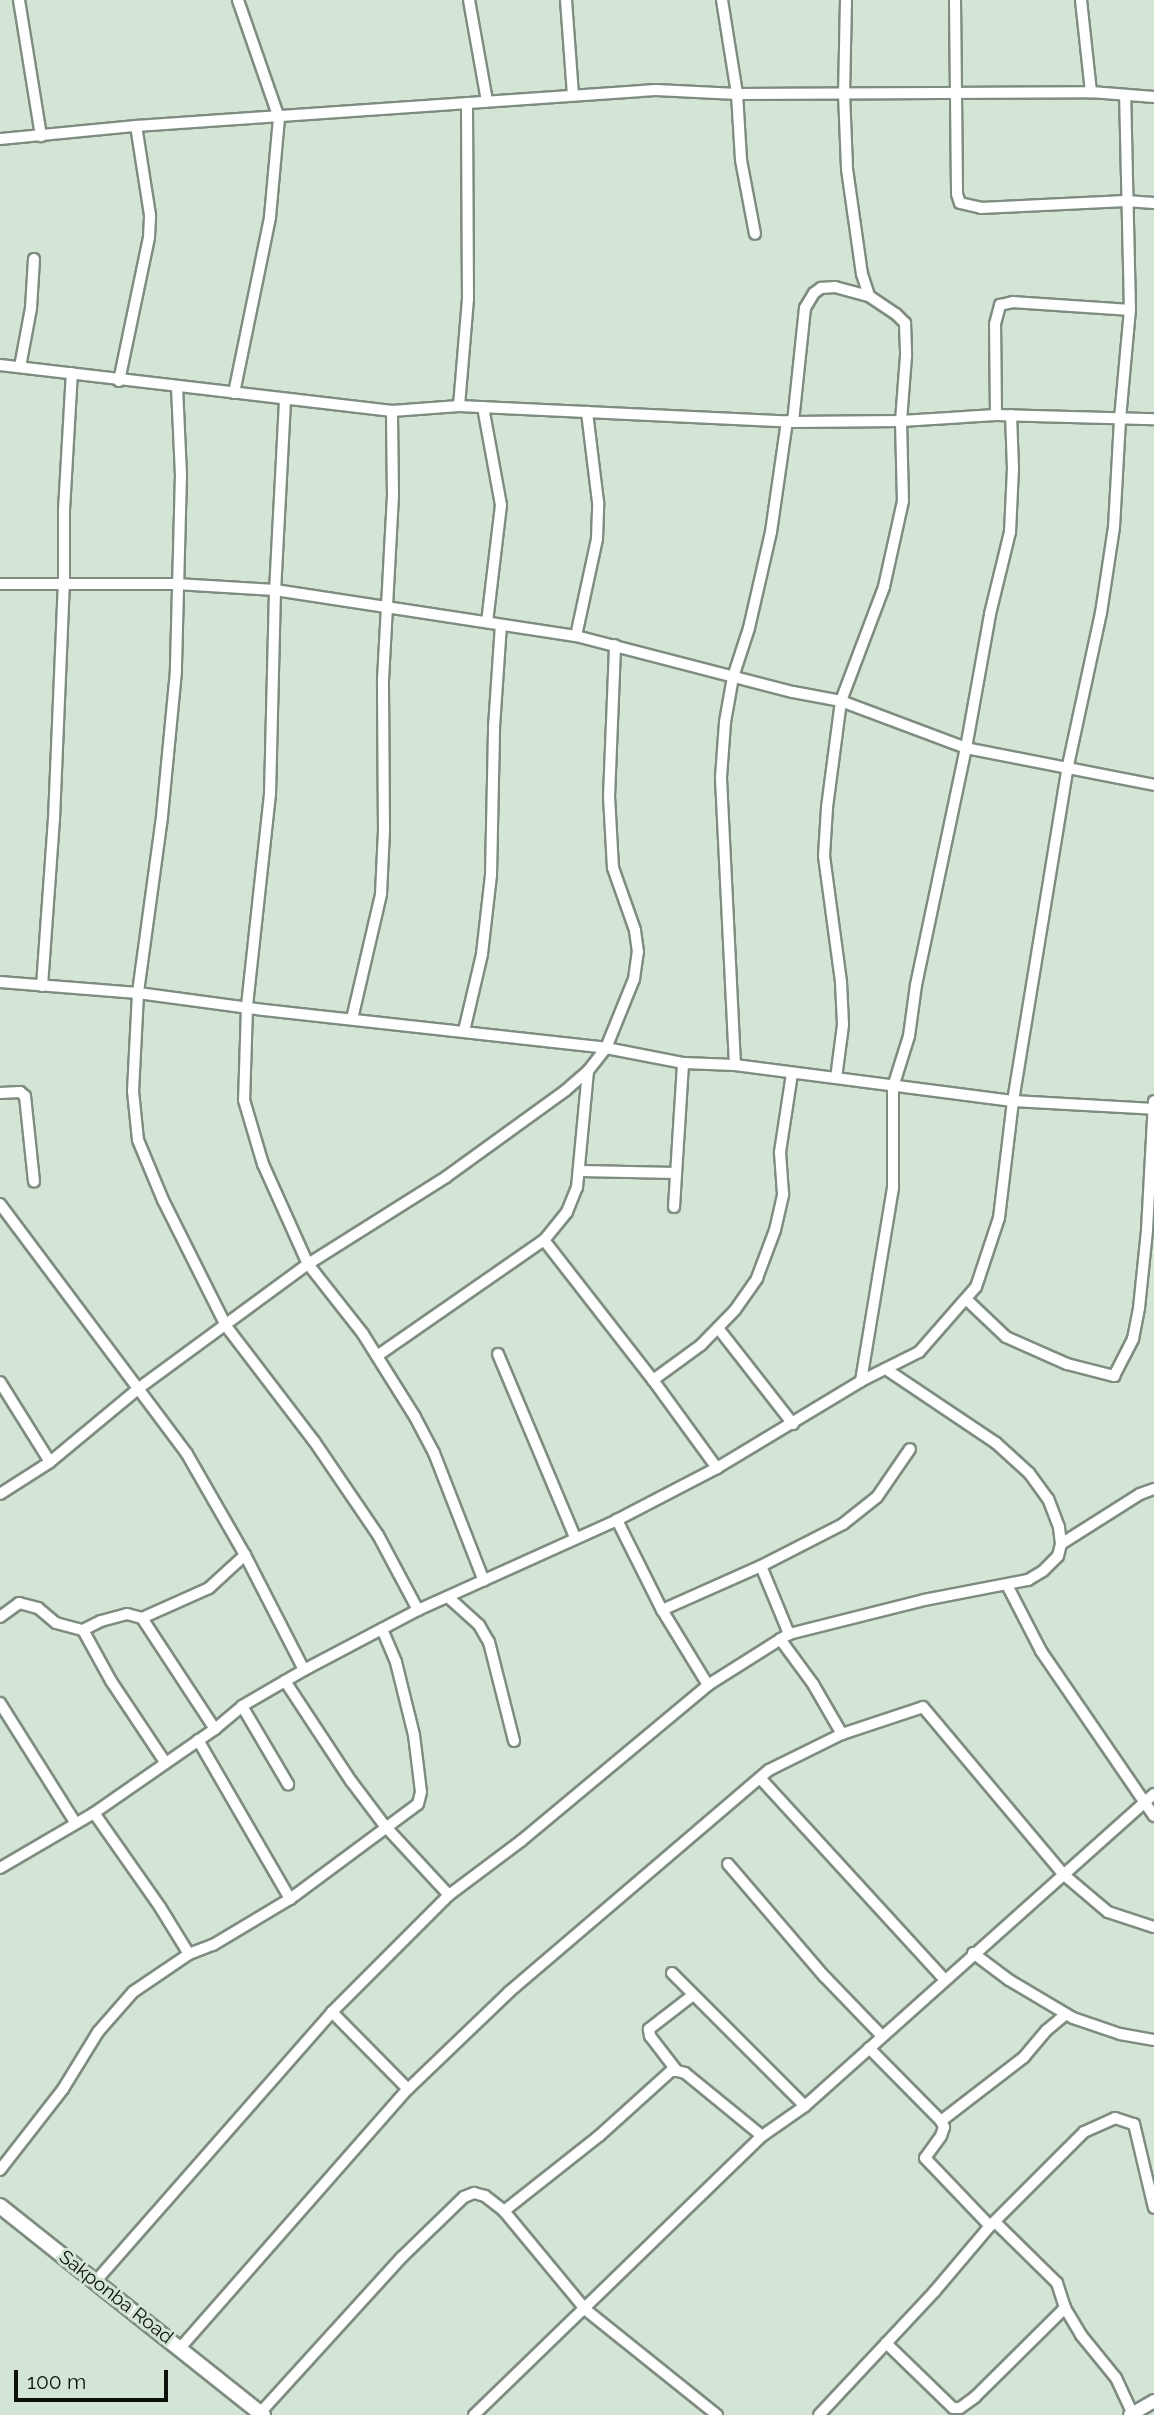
<!DOCTYPE html>
<style>
body{margin:0}
#map{position:relative;width:1154px;height:2415px;overflow:hidden;background:#d4e5d6;font-family:Raleway,sans-serif}
div>[style]{position:absolute}
[style*='--x']{left:calc(var(--x)*1px);top:calc(var(--y)*1px);width:calc(var(--w)*1px);rotate:calc(var(--a)*1deg)}
.roads{filter:drop-shadow(2px 0 #7e8d80) drop-shadow(-2px 0 #7e8d80) drop-shadow(0 2px #7e8d80) drop-shadow(0 -2px #7e8d80)}
.minor>*{height:10px;margin:-5px;padding:0 5px;transform-origin:5px;border-radius:5px;background:#fff}
.tertiary>*{height:12px;margin:-6px;padding:0 6px;transform-origin:6px;border-radius:6px;background:#fff}
.secondary>*{height:14px;margin:-7px;padding:0 7px;transform-origin:7px;border-radius:7px;background:#fff}
span{translate:-50% -50%;white-space:nowrap;text-align:center;line-height:1.15;-webkit-text-stroke:6px #d4e5d6;paint-order:stroke}
.street-label{font-size:19px;color:#0c110c}
.scale{position:absolute;left:14px;top:2370px;width:154px;height:32px;box-sizing:border-box;border:4px solid #0c110c;border-top:0;padding-left:9px;font-size:21px;line-height:24px;white-space:nowrap;color:#0c110c;-webkit-text-stroke:5px #d4e5d6;paint-order:stroke}
</style>
<div id="map">
<div class="roads">
<div class="minor">
<i style="--x:19;--y:0;--w:138;--a:80.8"></i>
<i style="--x:469;--y:0;--w:103;--a:79.9"></i>
<i style="--x:566;--y:0;--w:95;--a:85.8"></i>
<i style="--x:722;--y:0;--w:95;--a:80.9"></i>
<i style="--x:737;--y:94;--w:66;--a:86.5"></i>
<i style="--x:741;--y:160;--w:75;--a:79.3"></i>
<i style="--x:846;--y:0;--w:93;--a:91.2"></i>
<i style="--x:844;--y:93;--w:76;--a:87.7"></i>
<i style="--x:847;--y:169;--w:106;--a:81.9"></i>
<i style="--x:862;--y:274;--w:23;--a:72"></i>
<i style="--x:955;--y:0;--w:194;--a:89.4"></i>
<i style="--x:957;--y:194;--w:9;--a:72"></i>
<i style="--x:960;--y:203;--w:22;--a:13"></i>
<i style="--x:981;--y:208;--w:145;--a:-2.8"></i>
<i style="--x:1126;--y:201;--w:28;--a:4"></i>
<i style="--x:1081;--y:0;--w:93;--a:83.8"></i>
<i style="--x:0;--y:139;--w:137;--a:-5.5"></i>
<i style="--x:136;--y:126;--w:521;--a:-3.96"></i>
<i style="--x:656;--y:90;--w:81;--a:2.8"></i>
<i style="--x:737;--y:94;--w:354;--a:-0.3"></i>
<i style="--x:1091;--y:92;--w:63;--a:4.5"></i>
<i style="--x:0;--y:365;--w:395;--a:6.7"></i>
<i style="--x:392;--y:411;--w:67;--a:-4.3"></i>
<i style="--x:459;--y:406;--w:334;--a:2.7"></i>
<i style="--x:793;--y:422;--w:108;--a:-0.5"></i>
<i style="--x:901;--y:421;--w:95;--a:-3.6"></i>
<i style="--x:996;--y:415;--w:158;--a:1.5"></i>
<i style="--x:20;--y:367;--w:60;--a:-79.4"></i>
<i style="--x:31;--y:308;--w:49;--a:-86.5"></i>
<i style="--x:119;--y:381;--w:147;--a:-78.2"></i>
<i style="--x:149;--y:237;--w:22;--a:-87"></i>
<i style="--x:150;--y:215;--w:90;--a:-98.9"></i>
<i style="--x:177;--y:387;--w:87;--a:87.4"></i>
<i style="--x:181;--y:474;--w:197;--a:91.5"></i>
<i style="--x:176;--y:671;--w:147;--a:95.5"></i>
<i style="--x:162;--y:817;--w:178;--a:97.8"></i>
<i style="--x:138;--y:993;--w:98;--a:92.9"></i>
<i style="--x:133;--y:1091;--w:49;--a:84.2"></i>
<i style="--x:138;--y:1140;--w:65;--a:67.4"></i>
<i style="--x:163;--y:1200;--w:141;--a:63.4"></i>
<i style="--x:226;--y:1326;--w:145;--a:52.6"></i>
<i style="--x:314;--y:1441;--w:114;--a:55.8"></i>
<i style="--x:378;--y:1535;--w:85;--a:61.9"></i>
<i style="--x:234;--y:393;--w:180;--a:-78.4"></i>
<i style="--x:270;--y:217;--w:99;--a:-84.8"></i>
<i style="--x:279;--y:118;--w:125;--a:-109.2"></i>
<i style="--x:285;--y:401;--w:189;--a:93"></i>
<i style="--x:275;--y:590;--w:204;--a:91.4"></i>
<i style="--x:270;--y:794;--w:214;--a:96.2"></i>
<i style="--x:247;--y:1007;--w:93;--a:91.8"></i>
<i style="--x:244;--y:1100;--w:67;--a:73.5"></i>
<i style="--x:263;--y:1164;--w:110;--a:65.8"></i>
<i style="--x:308;--y:1264;--w:89;--a:51.8"></i>
<i style="--x:363;--y:1334;--w:98;--a:57.9"></i>
<i style="--x:415;--y:1417;--w:41;--a:62.2"></i>
<i style="--x:434;--y:1453;--w:137;--a:68.7"></i>
<i style="--x:459;--y:406;--w:107;--a:-85.2"></i>
<i style="--x:468;--y:299;--w:196;--a:-90.3"></i>
<i style="--x:483;--y:407;--w:100;--a:79.6"></i>
<i style="--x:501;--y:505;--w:118;--a:96.8"></i>
<i style="--x:996;--y:415;--w:91;--a:-90.6"></i>
<i style="--x:995;--y:324;--w:20;--a:-75"></i>
<i style="--x:1000;--y:305;--w:13;--a:-13"></i>
<i style="--x:1013;--y:302;--w:117;--a:3.9"></i>
<i style="--x:793;--y:422;--w:115;--a:-84"></i>
<i style="--x:805;--y:308;--w:17;--a:-59"></i>
<i style="--x:814;--y:293;--w:9;--a:-36"></i>
<i style="--x:821;--y:288;--w:14;--a:-4"></i>
<i style="--x:835;--y:287;--w:35;--a:15"></i>
<i style="--x:869;--y:296;--w:32;--a:34"></i>
<i style="--x:896;--y:314;--w:13;--a:45"></i>
<i style="--x:905;--y:323;--w:33;--a:88"></i>
<i style="--x:906;--y:356;--w:65;--a:94.4"></i>
<i style="--x:901;--y:421;--w:80;--a:88.6"></i>
<i style="--x:903;--y:501;--w:88;--a:102.5"></i>
<i style="--x:884;--y:587;--w:122;--a:110.7"></i>
<i style="--x:841;--y:701;--w:108;--a:97.5"></i>
<i style="--x:827;--y:808;--w:48;--a:93.6"></i>
<i style="--x:824;--y:856;--w:127;--a:82.3"></i>
<i style="--x:841;--y:982;--w:43;--a:87.3"></i>
<i style="--x:843;--y:1025;--w:53;--a:97.5"></i>
<i style="--x:0;--y:584;--w:176;--a:0"></i>
<i style="--x:176;--y:584;--w:99;--a:3.5"></i>
<i style="--x:275;--y:590;--w:304;--a:8.7"></i>
<i style="--x:576;--y:636;--w:224;--a:14.5"></i>
<i style="--x:793;--y:692;--w:49;--a:10.6"></i>
<i style="--x:841;--y:701;--w:134;--a:20.6"></i>
<i style="--x:966;--y:748;--w:192;--a:11.1"></i>
<i style="--x:576;--y:636;--w:99;--a:-77.8"></i>
<i style="--x:597;--y:539;--w:37;--a:-88"></i>
<i style="--x:598;--y:502;--w:91;--a:-97"></i>
<i style="--x:0;--y:982;--w:138;--a:4.6"></i>
<i style="--x:138;--y:993;--w:127;--a:7.7"></i>
<i style="--x:264;--y:1010;--w:344;--a:6.3"></i>
<i style="--x:606;--y:1048;--w:78;--a:11"></i>
<i style="--x:683;--y:1063;--w:52;--a:2.2"></i>
<i style="--x:735;--y:1065;--w:280;--a:7.4"></i>
<i style="--x:1013;--y:1101;--w:141;--a:3.2"></i>
<i style="--x:42;--y:986;--w:167;--a:-85.9"></i>
<i style="--x:54;--y:819;--w:234;--a:-87.6"></i>
<i style="--x:64;--y:585;--w:75;--a:-90"></i>
<i style="--x:64;--y:510;--w:137;--a:-86.7"></i>
<i style="--x:352;--y:1019;--w:128;--a:-76.9"></i>
<i style="--x:381;--y:894;--w:63;--a:-87.3"></i>
<i style="--x:384;--y:831;--w:151;--a:-90.4"></i>
<i style="--x:383;--y:680;--w:183;--a:-86.9"></i>
<i style="--x:393;--y:497;--w:86;--a:-90.7"></i>
<i style="--x:464;--y:1031;--w:79;--a:-76.8"></i>
<i style="--x:482;--y:954;--w:80;--a:-83.5"></i>
<i style="--x:491;--y:875;--w:148;--a:-88.8"></i>
<i style="--x:494;--y:727;--w:102;--a:-86.1"></i>
<i style="--x:735;--y:1065;--w:288;--a:-92.8"></i>
<i style="--x:721;--y:777;--w:55;--a:-85.8"></i>
<i style="--x:725;--y:722;--w:46;--a:-79.9"></i>
<i style="--x:733;--y:677;--w:52;--a:-71.9"></i>
<i style="--x:749;--y:628;--w:98;--a:-77.1"></i>
<i style="--x:771;--y:532;--w:112;--a:-81.8"></i>
<i style="--x:588;--y:1071;--w:117;--a:95.4"></i>
<i style="--x:577;--y:1187;--w:27;--a:112"></i>
<i style="--x:567;--y:1212;--w:36;--a:129"></i>
<i style="--x:544;--y:1240;--w:177;--a:52.1"></i>
<i style="--x:653;--y:1380;--w:109;--a:54"></i>
<i style="--x:0;--y:1093;--w:20;--a:-3"></i>
<i style="--x:20;--y:1092;--w:6;--a:39"></i>
<i style="--x:25;--y:1096;--w:86;--a:84"></i>
<i style="--x:581;--y:1171;--w:95;--a:1.2"></i>
<i style="--x:0;--y:1204;--w:312;--a:53.2"></i>
<i style="--x:187;--y:1454;--w:116;--a:60.1"></i>
<i style="--x:245;--y:1555;--w:129;--a:62.8"></i>
<i style="--x:674;--y:1207;--w:144;--a:-86.4"></i>
<i style="--x:966;--y:1299;--w:55;--a:43.5"></i>
<i style="--x:1006;--y:1337;--w:67;--a:23.9"></i>
<i style="--x:1067;--y:1364;--w:49;--a:14.3"></i>
<i style="--x:1114;--y:1376;--w:42;--a:-62.8"></i>
<i style="--x:1133;--y:1339;--w:32;--a:-79"></i>
<i style="--x:1139;--y:1308;--w:78;--a:-84.1"></i>
<i style="--x:1147;--y:1230;--w:129;--a:-86.9"></i>
<i style="--x:718;--y:1328;--w:122;--a:52"></i>
<i style="--x:498;--y:1354;--w:199;--a:67.2"></i>
<i style="--x:377;--y:1356;--w:203;--a:-34.8"></i>
<i style="--x:653;--y:1380;--w:59;--a:-36.1"></i>
<i style="--x:701;--y:1345;--w:49;--a:-45.8"></i>
<i style="--x:735;--y:1310;--w:39;--a:-55"></i>
<i style="--x:757;--y:1278;--w:51;--a:-69.4"></i>
<i style="--x:775;--y:1230;--w:37;--a:-77"></i>
<i style="--x:783;--y:1194;--w:42;--a:-94.1"></i>
<i style="--x:780;--y:1152;--w:79;--a:-81.3"></i>
<i style="--x:861;--y:1381;--w:65;--a:-26.6"></i>
<i style="--x:919;--y:1352;--w:86;--a:-48.8"></i>
<i style="--x:976;--y:1287;--w:73;--a:-71.6"></i>
<i style="--x:999;--y:1218;--w:118;--a:-83.2"></i>
<i style="--x:1013;--y:1101;--w:335;--a:-80.7"></i>
<i style="--x:1067;--y:770;--w:161;--a:-77.8"></i>
<i style="--x:1101;--y:613;--w:87;--a:-81.4"></i>
<i style="--x:1114;--y:527;--w:108;--a:-86.8"></i>
<i style="--x:1120;--y:419;--w:109;--a:-84.8"></i>
<i style="--x:1130;--y:310;--w:215;--a:-91.3"></i>
<i style="--x:0;--y:1382;--w:94;--a:58"></i>
<i style="--x:0;--y:1494;--w:59;--a:-32.6"></i>
<i style="--x:50;--y:1462;--w:116;--a:-39.7"></i>
<i style="--x:139;--y:1388;--w:210;--a:-36.3"></i>
<i style="--x:308;--y:1264;--w:163;--a:-32.2"></i>
<i style="--x:446;--y:1177;--w:148;--a:-35.9"></i>
<i style="--x:566;--y:1090;--w:29;--a:-41"></i>
<i style="--x:588;--y:1071;--w:29;--a:-52"></i>
<i style="--x:606;--y:1048;--w:74;--a:-67.9"></i>
<i style="--x:634;--y:979;--w:27;--a:-82"></i>
<i style="--x:638;--y:952;--w:22;--a:-98"></i>
<i style="--x:635;--y:930;--w:66;--a:-109.5"></i>
<i style="--x:613;--y:868;--w:71;--a:-93.2"></i>
<i style="--x:609;--y:797;--w:152;--a:-87.7"></i>
<i style="--x:1061;--y:1544;--w:93;--a:-32.3"></i>
<i style="--x:1140;--y:1494;--w:15;--a:-20"></i>
<i style="--x:761;--y:1566;--w:74;--a:67.6"></i>
<i style="--x:1007;--y:1585;--w:74;--a:62.7"></i>
<i style="--x:1041;--y:1651;--w:200;--a:55.6"></i>
<i style="--x:448;--y:1597;--w:42;--a:42.1"></i>
<i style="--x:479;--y:1625;--w:20;--a:60"></i>
<i style="--x:489;--y:1642;--w:102;--a:75.8"></i>
<i style="--x:662;--y:1610;--w:108;--a:-24"></i>
<i style="--x:761;--y:1566;--w:92;--a:-27.1"></i>
<i style="--x:843;--y:1524;--w:43;--a:-38.5"></i>
<i style="--x:877;--y:1497;--w:58;--a:-55.5"></i>
<i style="--x:0;--y:1617;--w:24;--a:-36"></i>
<i style="--x:19;--y:1603;--w:20;--a:15"></i>
<i style="--x:38;--y:1608;--w:23;--a:40"></i>
<i style="--x:56;--y:1623;--w:28;--a:15"></i>
<i style="--x:83;--y:1630;--w:20;--a:-27"></i>
<i style="--x:101;--y:1621;--w:27;--a:-15"></i>
<i style="--x:127;--y:1614;--w:16;--a:15"></i>
<i style="--x:142;--y:1618;--w:73;--a:-24.1"></i>
<i style="--x:209;--y:1588;--w:49;--a:-42.5"></i>
<i style="--x:142;--y:1618;--w:133;--a:56.7"></i>
<i style="--x:83;--y:1630;--w:58;--a:61.2"></i>
<i style="--x:111;--y:1681;--w:97;--a:56.3"></i>
<i style="--x:780;--y:1639;--w:56;--a:53.7"></i>
<i style="--x:813;--y:1684;--w:58;--a:59.9"></i>
<i style="--x:285;--y:1681;--w:120;--a:56.6"></i>
<i style="--x:351;--y:1781;--w:56;--a:52.9"></i>
<i style="--x:385;--y:1826;--w:94;--a:47.2"></i>
<i style="--x:708;--y:1685;--w:96;--a:-32.2"></i>
<i style="--x:789;--y:1634;--w:139;--a:-14.1"></i>
<i style="--x:924;--y:1600;--w:106;--a:-10.9"></i>
<i style="--x:1028;--y:1580;--w:17;--a:-31"></i>
<i style="--x:1043;--y:1571;--w:21;--a:-45"></i>
<i style="--x:1058;--y:1556;--w:12;--a:-76"></i>
<i style="--x:1061;--y:1544;--w:17;--a:-97"></i>
<i style="--x:1059;--y:1527;--w:30;--a:-111"></i>
<i style="--x:1048;--y:1499;--w:32;--a:-126"></i>
<i style="--x:1029;--y:1473;--w:45;--a:-137.7"></i>
<i style="--x:996;--y:1443;--w:133;--a:-146.1"></i>
<i style="--x:0;--y:1703;--w:141;--a:57.8"></i>
<i style="--x:242;--y:1706;--w:91;--a:59.5"></i>
<i style="--x:198;--y:1740;--w:184;--a:59.9"></i>
<i style="--x:760;--y:1778;--w:273;--a:47.5"></i>
<i style="--x:94;--y:1813;--w:115;--a:54.9"></i>
<i style="--x:160;--y:1907;--w:55;--a:58.3"></i>
<i style="--x:728;--y:1864;--w:149;--a:49.4"></i>
<i style="--x:825;--y:1977;--w:82;--a:46"></i>
<i style="--x:0;--y:1868;--w:109;--a:-30.3"></i>
<i style="--x:94;--y:1813;--w:147;--a:-34.8"></i>
<i style="--x:215;--y:1729;--w:35;--a:-40"></i>
<i style="--x:242;--y:1706;--w:72;--a:-30.1"></i>
<i style="--x:304;--y:1670;--w:129;--a:-27.8"></i>
<i style="--x:418;--y:1610;--w:218;--a:-24.3"></i>
<i style="--x:617;--y:1520;--w:113;--a:-27.5"></i>
<i style="--x:717;--y:1468;--w:168;--a:-31.1"></i>
<i style="--x:861;--y:1381;--w:197;--a:-80.6"></i>
<i style="--x:893;--y:1187;--w:100;--a:-90"></i>
<i style="--x:893;--y:1087;--w:53;--a:-72.6"></i>
<i style="--x:909;--y:1036;--w:51;--a:-82.2"></i>
<i style="--x:916;--y:985;--w:242;--a:-78.1"></i>
<i style="--x:966;--y:748;--w:136;--a:-79.8"></i>
<i style="--x:990;--y:614;--w:84;--a:-76.3"></i>
<i style="--x:1010;--y:532;--w:63;--a:-87.3"></i>
<i style="--x:1013;--y:469;--w:54;--a:-92.1"></i>
<i style="--x:973;--y:1953;--w:45;--a:36.9"></i>
<i style="--x:1009;--y:1980;--w:74;--a:30.7"></i>
<i style="--x:1073;--y:2018;--w:50;--a:18.8"></i>
<i style="--x:1120;--y:2034;--w:35;--a:10"></i>
<i style="--x:672;--y:1973;--w:188;--a:45"></i>
<i style="--x:693;--y:1995;--w:56;--a:142.3"></i>
<i style="--x:649;--y:2029;--w:7;--a:82"></i>
<i style="--x:650;--y:2036;--w:44;--a:52.4"></i>
<i style="--x:677;--y:2071;--w:8;--a:14"></i>
<i style="--x:685;--y:2073;--w:99;--a:39.3"></i>
<i style="--x:332;--y:2012;--w:108;--a:45.4"></i>
<i style="--x:869;--y:2048;--w:103;--a:45.4"></i>
<i style="--x:941;--y:2121;--w:7;--a:63"></i>
<i style="--x:944;--y:2127;--w:9;--a:108"></i>
<i style="--x:941;--y:2136;--w:27;--a:126"></i>
<i style="--x:925;--y:2158;--w:94;--a:46.3"></i>
<i style="--x:941;--y:2121;--w:105;--a:-37.6"></i>
<i style="--x:1024;--y:2057;--w:35;--a:-50"></i>
<i style="--x:1047;--y:2030;--w:25;--a:-40"></i>
<i style="--x:0;--y:2170;--w:103;--a:-52.1"></i>
<i style="--x:63;--y:2089;--w:67;--a:-58.4"></i>
<i style="--x:98;--y:2032;--w:53;--a:-48.8"></i>
<i style="--x:133;--y:1992;--w:68;--a:-34.2"></i>
<i style="--x:189;--y:1954;--w:26;--a:-21"></i>
<i style="--x:213;--y:1945;--w:90;--a:-30.9"></i>
<i style="--x:290;--y:1899;--w:159;--a:-36.6"></i>
<i style="--x:418;--y:1804;--w:12;--a:-76"></i>
<i style="--x:421;--y:1792;--w:57;--a:-97"></i>
<i style="--x:414;--y:1735;--w:75;--a:-103.9"></i>
<i style="--x:396;--y:1662;--w:36;--a:-113"></i>
<i style="--x:504;--y:2211;--w:121;--a:-38.3"></i>
<i style="--x:599;--y:2136;--w:97;--a:-42.1"></i>
<i style="--x:671;--y:2071;--w:6;--a:0"></i>
<i style="--x:995;--y:2222;--w:87;--a:44.5"></i>
<i style="--x:1057;--y:2283;--w:26;--a:72"></i>
<i style="--x:1065;--y:2308;--w:31;--a:59"></i>
<i style="--x:1081;--y:2335;--w:55;--a:50.9"></i>
<i style="--x:1116;--y:2378;--w:40;--a:65"></i>
<i style="--x:95;--y:2282;--w:359;--a:-48.7"></i>
<i style="--x:332;--y:2012;--w:165;--a:-45"></i>
<i style="--x:449;--y:1895;--w:90;--a:-36.9"></i>
<i style="--x:521;--y:1841;--w:244;--a:-39.8"></i>
<i style="--x:708;--y:1685;--w:88;--a:-121.5"></i>
<i style="--x:662;--y:1610;--w:101;--a:-116.6"></i>
<i style="--x:886;--y:2343;--w:93;--a:44.1"></i>
<i style="--x:953;--y:2408;--w:7;--a:0"></i>
<i style="--x:960;--y:2408;--w:19;--a:-36"></i>
<i style="--x:975;--y:2397;--w:127;--a:-44.7"></i>
<i style="--x:181;--y:2347;--w:344;--a:-48.7"></i>
<i style="--x:408;--y:2089;--w:140;--a:-43.8"></i>
<i style="--x:509;--y:1992;--w:342;--a:-40.5"></i>
<i style="--x:769;--y:1770;--w:81;--a:-26.3"></i>
<i style="--x:842;--y:1734;--w:85;--a:-18.4"></i>
<i style="--x:923;--y:1707;--w:218;--a:50"></i>
<i style="--x:1063;--y:1874;--w:59;--a:40.2"></i>
<i style="--x:1108;--y:1912;--w:48;--a:18.1"></i>
<i style="--x:260;--y:2413;--w:211;--a:-47.7"></i>
<i style="--x:402;--y:2257;--w:86;--a:-44.1"></i>
<i style="--x:464;--y:2197;--w:11;--a:-22"></i>
<i style="--x:474;--y:2193;--w:11;--a:15"></i>
<i style="--x:485;--y:2196;--w:24;--a:38"></i>
<i style="--x:504;--y:2211;--w:129;--a:50.4"></i>
<i style="--x:586;--y:2310;--w:168;--a:38.7"></i>
<i style="--x:474;--y:2415;--w:401;--a:-44.1"></i>
<i style="--x:762;--y:2136;--w:52;--a:-34.9"></i>
<i style="--x:805;--y:2106;--w:468;--a:-41.8"></i>
<i style="--x:819;--y:2415;--w:170;--a:-46.9"></i>
<i style="--x:935;--y:2291;--w:85;--a:-49.8"></i>
<i style="--x:990;--y:2226;--w:133;--a:-45"></i>
<i style="--x:1084;--y:2132;--w:34;--a:-24"></i>
<i style="--x:1115;--y:2118;--w:20;--a:18"></i>
<i style="--x:1134;--y:2124;--w:86;--a:76.6"></i>
</div>
<div class="tertiary">
<i style="--x:1130;--y:2415;--w:28;--a:-30"></i>
</div>
<div class="secondary">
<i style="--x:0;--y:2206;--w:336;--a:38.5"></i>
</div>
</div>
<div class="street-label">
<span style="left:116px;top:2297px;rotate:38deg">Sakponba Road</span>
</div>
<div class="scale">100 m</div>
</div>
